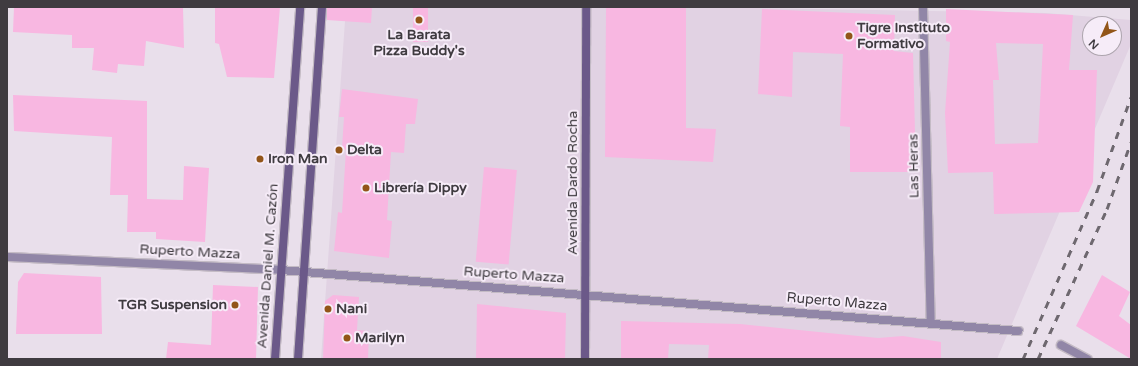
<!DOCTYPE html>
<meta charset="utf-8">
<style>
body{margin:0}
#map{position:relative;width:1138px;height:366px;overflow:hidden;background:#e9dfeb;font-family:"Varela Round",sans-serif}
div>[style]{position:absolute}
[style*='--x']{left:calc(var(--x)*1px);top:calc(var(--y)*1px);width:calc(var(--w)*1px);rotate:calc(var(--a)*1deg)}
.built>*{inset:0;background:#e1d2e3}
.building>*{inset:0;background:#f8b7e1;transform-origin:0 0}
.roads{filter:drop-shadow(1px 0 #c4bbc5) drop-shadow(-1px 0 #c4bbc5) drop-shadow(0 1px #c4bbc5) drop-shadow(0 -1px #c4bbc5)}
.street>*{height:8px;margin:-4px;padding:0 4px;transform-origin:4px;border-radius:4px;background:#9186a7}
.secondary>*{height:8px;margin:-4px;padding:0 4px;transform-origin:4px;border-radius:4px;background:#6b5989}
.rail>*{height:3px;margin-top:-1.5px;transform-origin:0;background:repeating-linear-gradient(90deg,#6e686f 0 7px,transparent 0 14px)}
.dots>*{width:11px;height:11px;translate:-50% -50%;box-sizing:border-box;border:2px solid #f6ecf8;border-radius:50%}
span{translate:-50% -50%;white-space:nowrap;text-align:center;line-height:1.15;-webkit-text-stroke:4px #f6ecf8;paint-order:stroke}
.poi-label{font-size:14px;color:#3f3b40;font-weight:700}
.left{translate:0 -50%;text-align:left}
.right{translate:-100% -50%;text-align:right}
.street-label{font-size:14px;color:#3f3b40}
.frame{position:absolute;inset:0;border:8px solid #3f3b40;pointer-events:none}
.north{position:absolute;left:1082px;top:16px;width:40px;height:40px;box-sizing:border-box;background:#f6ecf8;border:1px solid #ada5ae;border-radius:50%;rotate:225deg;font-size:11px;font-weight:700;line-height:16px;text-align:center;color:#3f3b40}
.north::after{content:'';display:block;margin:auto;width:14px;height:18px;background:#925518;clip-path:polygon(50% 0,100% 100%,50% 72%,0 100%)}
</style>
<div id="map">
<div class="built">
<i style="clip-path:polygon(evenodd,346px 7px,710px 7px,1045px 13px,1131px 20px,1131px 44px,997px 359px,321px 359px,346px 7px,1090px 24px,1114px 24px,1114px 48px,1090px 48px,1090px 24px)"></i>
</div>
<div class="building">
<i style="clip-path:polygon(14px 7px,183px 7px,184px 48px,146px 41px,144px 66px,118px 64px,117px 73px,92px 70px,94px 48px,72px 48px,72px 35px,13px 32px)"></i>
<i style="clip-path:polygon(215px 7px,280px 7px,274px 78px,227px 77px,219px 44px,215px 43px)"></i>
<i style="clip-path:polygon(327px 7px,372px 7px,371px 23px,327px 20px)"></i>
<i style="left:413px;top:7px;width:15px;height:35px"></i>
<i style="clip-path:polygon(606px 7px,686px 7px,686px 128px,716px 129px,713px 162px,605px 157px)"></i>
<i style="clip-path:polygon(762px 9px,895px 15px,894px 51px,913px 53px,916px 172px,850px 172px,850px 127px,840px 126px,843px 54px,793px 52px,792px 97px,758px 94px)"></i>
<i style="clip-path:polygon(evenodd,946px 9px,1073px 15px,1069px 70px,1097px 70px,1093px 182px,1079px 212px,994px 214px,993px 172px,948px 173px,945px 113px,950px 42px,946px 41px,946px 9px,996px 43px,1043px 44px,1038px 143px,995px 144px,993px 80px,999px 80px,996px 43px)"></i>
<i style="clip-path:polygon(342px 89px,418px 99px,415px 124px,406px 124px,404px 153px,391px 152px,387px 220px,392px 221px,389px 258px,334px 251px,338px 212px,342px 213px,346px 150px,342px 148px,344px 117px,339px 117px)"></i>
<i style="clip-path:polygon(13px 95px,147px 101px,147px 199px,183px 200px,184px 166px,209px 168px,205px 242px,156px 239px,156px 232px,127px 232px,128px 195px,110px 195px,112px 137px,14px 131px)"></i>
<i style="left:484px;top:167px;width:33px;height:95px;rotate:5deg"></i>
<i style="clip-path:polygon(24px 273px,101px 277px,102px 334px,16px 334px,18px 282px)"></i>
<i style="clip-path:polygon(1102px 275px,1130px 292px,1119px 316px,1131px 325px,1131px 359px,1076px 326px)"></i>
<i style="clip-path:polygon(213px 285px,258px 287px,256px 359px,166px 359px,168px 342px,211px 345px)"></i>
<i style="clip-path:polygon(333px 295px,359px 297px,357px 330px,369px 331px,368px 359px,323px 359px,325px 301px)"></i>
<i style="clip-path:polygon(477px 304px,566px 313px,565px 359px,476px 359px)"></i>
<i style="clip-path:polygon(621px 321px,740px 324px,878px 338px,903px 336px,941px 342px,941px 359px,708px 359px,709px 345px,669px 344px,668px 359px,621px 359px)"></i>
</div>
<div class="roads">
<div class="street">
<i style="--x:923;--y:7;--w:317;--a:88.6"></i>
<i style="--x:7;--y:257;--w:274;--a:2.7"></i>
<i style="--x:281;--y:270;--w:740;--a:4.73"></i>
<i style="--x:1061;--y:345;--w:30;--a:28"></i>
</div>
<div class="secondary">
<i style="--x:275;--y:359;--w:353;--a:-85.9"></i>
<i style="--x:298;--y:359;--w:353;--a:-86.1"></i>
<i style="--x:585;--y:359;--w:352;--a:-89.8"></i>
</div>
</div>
<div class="rail">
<i style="--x:1023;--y:359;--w:184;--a:-66.2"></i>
<i style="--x:1097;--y:191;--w:100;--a:-70.1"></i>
<i style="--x:1038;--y:359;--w:165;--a:-65.3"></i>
<i style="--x:1107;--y:209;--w:71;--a:-70.3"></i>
</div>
<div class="dots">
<i style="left:419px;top:20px;background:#925518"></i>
<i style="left:849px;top:36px;background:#925518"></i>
<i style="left:339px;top:150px;background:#925518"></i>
<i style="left:260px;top:159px;background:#925518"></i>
<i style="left:366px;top:188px;background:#925518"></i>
<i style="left:235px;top:305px;background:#925518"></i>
<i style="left:328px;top:309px;background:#925518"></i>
<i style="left:347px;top:338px;background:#925518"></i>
</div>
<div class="poi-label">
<span class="left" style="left:857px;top:36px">Tigre Instituto<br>Formativo</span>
<span style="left:419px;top:43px">La Barata<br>Pizza Buddy's</span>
<span class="left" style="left:347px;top:150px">Delta</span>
<span class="left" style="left:268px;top:159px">Iron Man</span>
<span class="left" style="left:374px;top:188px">Librería Dippy</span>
<span class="right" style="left:227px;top:305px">TGR Suspension</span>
<span class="left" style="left:336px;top:309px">Nani</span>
<span class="left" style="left:355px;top:338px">Marilyn</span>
</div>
<div class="street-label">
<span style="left:914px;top:166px;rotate:-91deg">Las Heras</span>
<span style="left:573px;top:183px;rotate:-90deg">Avenida Dardo Rocha</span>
<span style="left:190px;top:252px;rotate:3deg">Ruperto Mazza</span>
<span style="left:268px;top:266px;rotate:-86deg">Avenida Daniel M. Cazón</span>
<span style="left:514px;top:275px;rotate:4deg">Ruperto Mazza</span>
<span style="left:837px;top:302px;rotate:5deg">Ruperto Mazza</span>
</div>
<div class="frame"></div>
<div class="north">N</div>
</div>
